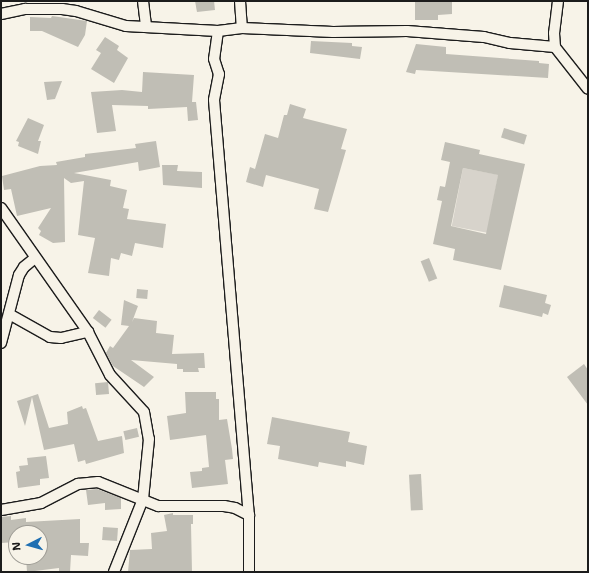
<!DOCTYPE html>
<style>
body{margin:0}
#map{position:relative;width:589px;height:573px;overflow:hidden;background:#f7f3e8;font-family:"Shantell Sans",sans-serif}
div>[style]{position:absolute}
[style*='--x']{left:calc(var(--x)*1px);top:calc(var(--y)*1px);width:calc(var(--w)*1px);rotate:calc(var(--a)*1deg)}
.green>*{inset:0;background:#d7d3cb;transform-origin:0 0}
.building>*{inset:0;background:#c0beb5;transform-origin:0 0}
.roads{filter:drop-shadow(1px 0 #1c1c1c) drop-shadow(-1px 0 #1c1c1c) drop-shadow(0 1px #1c1c1c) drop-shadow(0 -1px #1c1c1c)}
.street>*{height:10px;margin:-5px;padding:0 5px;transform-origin:5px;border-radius:5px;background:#f7f3e8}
span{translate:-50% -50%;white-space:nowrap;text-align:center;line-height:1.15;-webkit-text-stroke:3px #f7f3e8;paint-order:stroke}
.frame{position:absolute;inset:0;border:2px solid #1c1c1c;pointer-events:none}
.north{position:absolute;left:8px;top:525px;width:40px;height:40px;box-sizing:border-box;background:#f7f3e8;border:1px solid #9f9d96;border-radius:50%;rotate:264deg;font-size:11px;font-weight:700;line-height:16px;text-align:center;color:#1c1c1c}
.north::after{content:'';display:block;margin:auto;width:14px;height:18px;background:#1f6fb2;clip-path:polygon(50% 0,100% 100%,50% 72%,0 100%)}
</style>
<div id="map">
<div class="green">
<i style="left:463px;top:168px;width:36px;height:59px;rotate:11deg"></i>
</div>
<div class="building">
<i style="clip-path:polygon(195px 1px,214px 1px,215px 10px,197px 12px)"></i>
<i style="clip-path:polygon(415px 1px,452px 1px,452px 14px,438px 15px,438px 20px,415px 20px)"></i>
<i style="clip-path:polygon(52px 16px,87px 21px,85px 35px,78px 47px,42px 31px,30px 31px,30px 17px,51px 18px)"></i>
<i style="clip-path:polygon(105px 37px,119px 46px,117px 50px,128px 58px,114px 83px,91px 69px,101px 53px,96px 50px)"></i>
<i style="clip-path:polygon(311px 41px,352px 43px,352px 46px,362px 47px,360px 59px,310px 53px)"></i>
<i style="clip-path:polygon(416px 44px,446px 47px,446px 54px,539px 61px,539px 63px,549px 64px,548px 78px,416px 70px,415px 74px,406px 72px)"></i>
<i style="clip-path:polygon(143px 72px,194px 75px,192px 102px,196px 102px,198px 120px,188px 121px,187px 107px,148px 109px,148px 106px,112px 105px,116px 131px,97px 133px,91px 92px,122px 90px,142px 92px)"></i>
<i style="clip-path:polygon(62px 81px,55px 99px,47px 100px,44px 82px)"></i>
<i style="clip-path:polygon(290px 104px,306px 109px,303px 118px,347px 129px,341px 149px,346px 150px,328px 212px,314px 209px,319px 189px,266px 175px,263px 187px,246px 182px,250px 167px,255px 169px,265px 134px,278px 138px,284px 115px,287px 115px)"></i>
<i style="clip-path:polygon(28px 118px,44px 125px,38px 141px,41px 141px,38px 154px,18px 146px,19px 142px,16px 141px)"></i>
<i style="left:504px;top:128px;width:24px;height:10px;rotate:17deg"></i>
<i style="clip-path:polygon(156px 141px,160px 167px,139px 171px,138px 162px,74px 173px,111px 180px,110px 186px,127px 190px,123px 208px,129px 209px,127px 219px,166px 224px,163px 248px,135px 243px,132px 256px,121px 253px,119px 260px,111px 258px,109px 276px,88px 273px,95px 238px,78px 235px,84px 181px,71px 183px,64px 178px,65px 242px,53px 243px,39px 235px,41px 231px,38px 228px,51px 208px,17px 216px,11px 189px,4px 190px,2px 176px,40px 166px,57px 165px,56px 162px,85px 157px,85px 154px,136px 148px,135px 144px)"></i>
<i style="clip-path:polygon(evenodd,445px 142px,480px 150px,479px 154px,525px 164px,501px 270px,453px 260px,455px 249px,433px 244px,442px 201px,437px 200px,440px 186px,445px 187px,450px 162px,441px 160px,445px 142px,463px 168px,498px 175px,486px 234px,451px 226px,463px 168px)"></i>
<i style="clip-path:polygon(162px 165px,178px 165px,177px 171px,202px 172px,202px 188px,163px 185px)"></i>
<i style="left:429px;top:258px;width:22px;height:9px;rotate:68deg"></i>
<i style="clip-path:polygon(504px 285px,547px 295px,545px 303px,551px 305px,548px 315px,543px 313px,542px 317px,499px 307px)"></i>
<i style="left:137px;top:289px;width:11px;height:9px;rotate:5deg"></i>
<i style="clip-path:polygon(124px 300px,138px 306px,132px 322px,134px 318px,157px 321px,156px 333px,174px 335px,172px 354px,204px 353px,205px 368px,198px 368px,199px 372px,183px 372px,183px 369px,177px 369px,177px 364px,131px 360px,154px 377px,144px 387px,113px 366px,106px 353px,110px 346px,113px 348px,129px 326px,121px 325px)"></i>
<i style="left:99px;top:310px;width:16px;height:10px;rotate:38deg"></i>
<i style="clip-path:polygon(584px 364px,588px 370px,588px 405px,567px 377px)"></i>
<i style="left:108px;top:382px;width:12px;height:13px;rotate:85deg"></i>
<i style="clip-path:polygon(185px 392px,216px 392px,216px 399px,219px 399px,219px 420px,227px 419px,232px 449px,233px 459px,225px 460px,228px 484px,192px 488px,190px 472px,202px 471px,202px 468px,209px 467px,206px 435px,170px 440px,167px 416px,186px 413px)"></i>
<i style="clip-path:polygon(38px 394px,49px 428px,68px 424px,67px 412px,82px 406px,83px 409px,86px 408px,98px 441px,122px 436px,124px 453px,86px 464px,85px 460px,78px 462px,74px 444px,44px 450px,32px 397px,25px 426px,17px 401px)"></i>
<i style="clip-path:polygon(272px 417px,350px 432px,348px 442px,367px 446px,364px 465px,346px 461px,346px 467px,319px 462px,318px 467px,278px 459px,280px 446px,267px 444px)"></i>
<i style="left:137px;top:428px;width:9px;height:14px;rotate:77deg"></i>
<i style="clip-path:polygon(46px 456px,49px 478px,40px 479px,40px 485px,18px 488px,16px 472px,20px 471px,19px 466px,28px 465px,27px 458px)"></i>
<i style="left:421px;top:474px;width:36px;height:12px;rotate:87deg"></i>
<i style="clip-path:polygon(97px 489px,121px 498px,121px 509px,105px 510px,105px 503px,88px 505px,86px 490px)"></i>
<i style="clip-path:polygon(173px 513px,173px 515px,193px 515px,193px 524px,191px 524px,192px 572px,128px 572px,130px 550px,152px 549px,151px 533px,167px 531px,164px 515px)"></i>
<i style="clip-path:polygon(11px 516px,11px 520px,26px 518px,26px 522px,80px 519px,80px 543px,89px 543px,88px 556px,71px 555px,70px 572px,59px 572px,59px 568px,27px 572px,26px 557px,40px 557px,40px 533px,16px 533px,16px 542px,1px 543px,1px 517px)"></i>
<i style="left:103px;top:527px;width:15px;height:13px;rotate:4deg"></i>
</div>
<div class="roads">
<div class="street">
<i style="--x:143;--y:1;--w:26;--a:83"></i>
<i style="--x:240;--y:1;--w:27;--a:86"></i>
<i style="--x:558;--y:1;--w:32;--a:97"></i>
<i style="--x:554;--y:33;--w:14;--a:86"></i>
<i style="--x:555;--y:47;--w:53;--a:51.8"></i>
<i style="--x:1;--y:14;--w:25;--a:-12"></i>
<i style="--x:25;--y:9;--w:37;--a:0"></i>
<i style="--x:62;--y:9;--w:14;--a:8"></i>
<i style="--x:76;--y:11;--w:52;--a:16.7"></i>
<i style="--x:126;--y:26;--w:92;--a:3.1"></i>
<i style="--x:218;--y:31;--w:24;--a:-7"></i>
<i style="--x:242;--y:28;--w:91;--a:2.5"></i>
<i style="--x:333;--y:32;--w:74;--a:-0.8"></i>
<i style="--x:407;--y:31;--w:77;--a:4.5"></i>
<i style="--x:484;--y:37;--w:27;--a:13"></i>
<i style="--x:510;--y:43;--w:45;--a:5.1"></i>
<i style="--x:218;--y:31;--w:28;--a:98"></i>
<i style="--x:214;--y:59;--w:16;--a:72"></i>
<i style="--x:219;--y:74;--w:26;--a:101"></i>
<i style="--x:214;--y:100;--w:416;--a:85.2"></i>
<i style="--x:249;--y:515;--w:57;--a:90"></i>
<i style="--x:1;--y:208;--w:151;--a:54.9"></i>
<i style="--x:88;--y:332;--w:48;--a:62.9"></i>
<i style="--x:110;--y:375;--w:50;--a:47.4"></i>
<i style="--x:144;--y:412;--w:27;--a:80"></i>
<i style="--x:149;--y:439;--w:60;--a:95.7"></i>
<i style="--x:143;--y:499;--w:79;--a:111.7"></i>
<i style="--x:9;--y:314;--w:47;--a:29.3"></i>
<i style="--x:50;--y:337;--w:11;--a:5"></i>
<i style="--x:61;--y:338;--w:28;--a:-13"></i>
<i style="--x:1;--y:343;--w:70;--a:-75.2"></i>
<i style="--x:19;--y:275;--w:9;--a:-58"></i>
<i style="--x:24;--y:267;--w:14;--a:-39"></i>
<i style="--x:1;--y:510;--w:41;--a:-9.9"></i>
<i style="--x:41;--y:503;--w:42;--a:-27.2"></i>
<i style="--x:78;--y:484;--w:20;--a:-6"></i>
<i style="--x:98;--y:482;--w:65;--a:21.8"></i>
<i style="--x:158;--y:506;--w:66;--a:0"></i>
<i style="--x:224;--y:506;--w:11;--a:10"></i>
<i style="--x:235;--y:508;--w:16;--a:27"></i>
</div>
</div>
<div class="frame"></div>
<div class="north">N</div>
</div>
